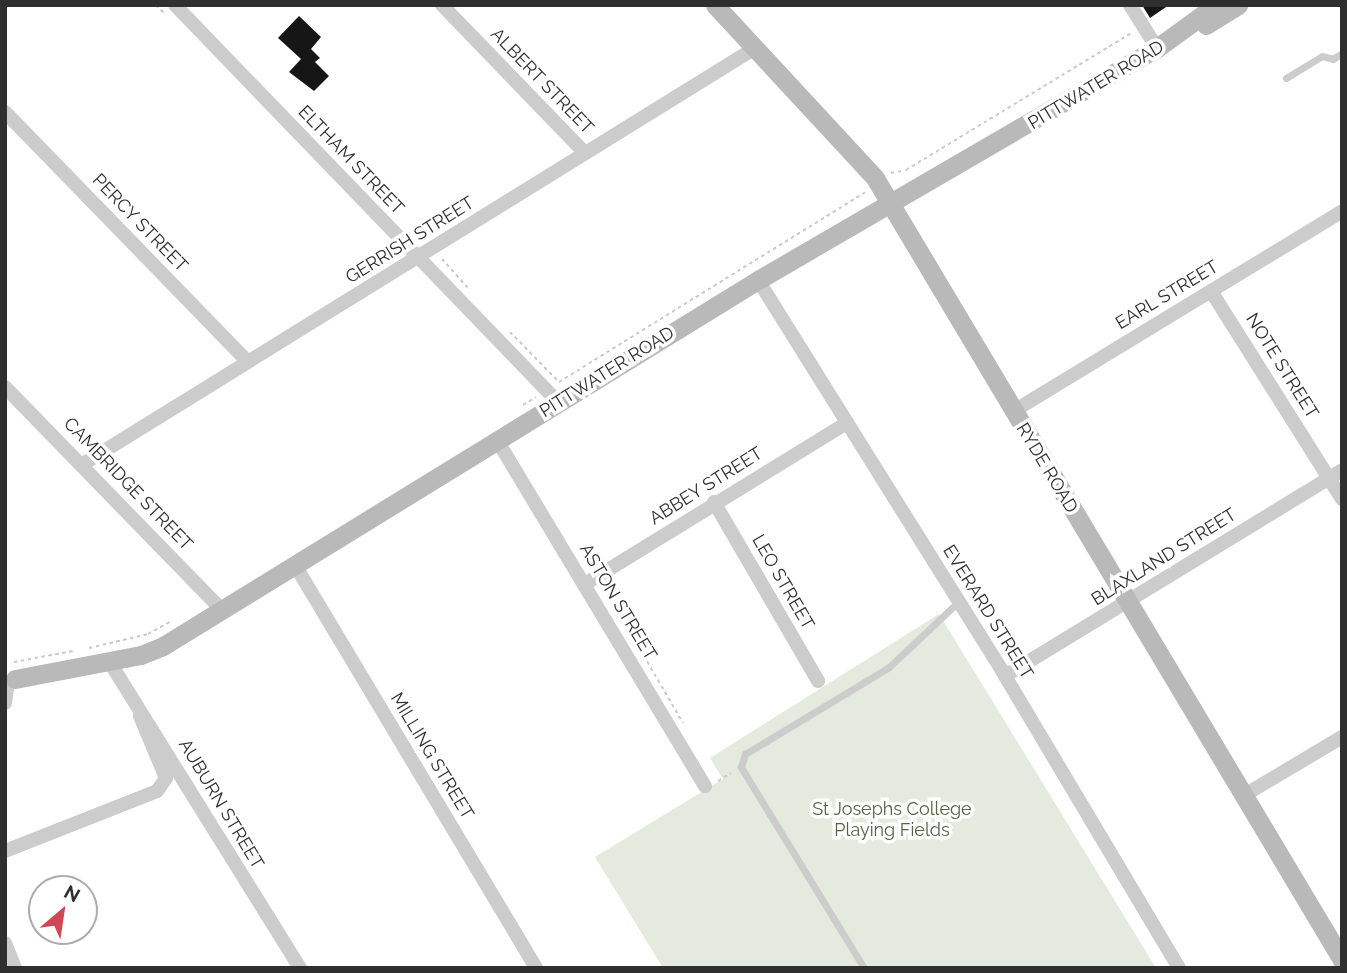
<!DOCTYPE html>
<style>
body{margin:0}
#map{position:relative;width:1347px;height:973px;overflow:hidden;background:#fff;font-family:Raleway,sans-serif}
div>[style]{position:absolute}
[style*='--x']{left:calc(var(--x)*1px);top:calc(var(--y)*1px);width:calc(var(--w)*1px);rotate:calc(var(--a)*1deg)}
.green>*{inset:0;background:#e5eade}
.building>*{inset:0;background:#161616}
.path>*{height:2px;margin-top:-1px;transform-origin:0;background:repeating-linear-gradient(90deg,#c9c9c9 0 3.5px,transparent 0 7px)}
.lane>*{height:7px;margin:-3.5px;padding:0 3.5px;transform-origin:3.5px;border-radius:3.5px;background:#ccc}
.street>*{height:14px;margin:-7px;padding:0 7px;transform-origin:7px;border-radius:7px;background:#ccc}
.secondary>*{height:19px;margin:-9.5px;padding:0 9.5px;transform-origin:9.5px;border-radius:9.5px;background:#b9b9b9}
span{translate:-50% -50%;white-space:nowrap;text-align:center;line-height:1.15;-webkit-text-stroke:7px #fff;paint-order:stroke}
.street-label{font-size:18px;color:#2f2f2f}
.park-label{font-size:18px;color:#526542}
.frame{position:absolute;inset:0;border:7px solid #2f2f2f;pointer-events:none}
.north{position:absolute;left:28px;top:875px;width:70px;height:70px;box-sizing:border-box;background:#fff;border:2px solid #acacac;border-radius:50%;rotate:29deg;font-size:19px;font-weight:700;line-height:28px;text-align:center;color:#2f2f2f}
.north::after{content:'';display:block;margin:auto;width:24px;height:32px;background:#cf4853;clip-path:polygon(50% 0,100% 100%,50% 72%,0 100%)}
</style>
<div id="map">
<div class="green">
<i style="clip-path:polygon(939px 614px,1156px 968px,663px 968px,595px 857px,723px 779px,710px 758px)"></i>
</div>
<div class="building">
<i style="clip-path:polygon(1142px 5px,1169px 5px,1150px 18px)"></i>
<i style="clip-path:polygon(299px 16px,321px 37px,311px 49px,320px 58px,315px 62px,329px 76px,314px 91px,289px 72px,301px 59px,278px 38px)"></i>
</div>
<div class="path">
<i style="--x:156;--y:5;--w:13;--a:45"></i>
<i style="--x:891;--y:173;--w:15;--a:-11"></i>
<i style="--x:906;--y:170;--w:266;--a:-31.3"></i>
<i style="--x:442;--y:259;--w:38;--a:48"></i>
<i style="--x:510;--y:332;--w:70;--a:45.6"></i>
<i style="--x:559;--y:382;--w:360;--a:-31.8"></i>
<i style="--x:523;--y:405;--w:15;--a:-32"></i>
<i style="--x:605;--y:589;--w:155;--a:59.8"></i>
<i style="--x:89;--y:648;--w:61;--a:-13.3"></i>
<i style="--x:148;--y:634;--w:25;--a:-29"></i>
<i style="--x:14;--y:662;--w:60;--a:-10.6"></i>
<i style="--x:718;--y:781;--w:15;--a:-32"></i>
</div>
<div class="lane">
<i style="--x:1286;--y:78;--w:42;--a:-31.4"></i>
<i style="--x:1322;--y:56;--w:11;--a:15"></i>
<i style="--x:1333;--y:59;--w:11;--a:-34"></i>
<i style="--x:864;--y:968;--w:236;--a:-121.5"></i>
<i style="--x:741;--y:767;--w:14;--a:-73"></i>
<i style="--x:745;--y:754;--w:168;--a:-31.1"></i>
<i style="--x:889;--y:667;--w:95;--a:-43.3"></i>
</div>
<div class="street">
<i style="--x:175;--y:5;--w:552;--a:46.03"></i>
<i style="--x:442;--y:5;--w:206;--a:46"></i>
<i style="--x:1130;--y:5;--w:51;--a:57.9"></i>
<i style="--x:5;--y:112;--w:347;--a:45.8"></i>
<i style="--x:758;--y:280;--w:467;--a:58"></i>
<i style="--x:1005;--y:676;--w:340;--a:59.2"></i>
<i style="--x:1211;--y:291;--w:246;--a:57.8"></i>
<i style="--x:5;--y:387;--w:311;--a:45.8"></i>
<i style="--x:1012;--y:412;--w:386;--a:-31.3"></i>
<i style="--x:497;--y:440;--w:404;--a:59"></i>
<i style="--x:83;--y:464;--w:790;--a:-31.76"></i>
<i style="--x:714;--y:502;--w:207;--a:59.8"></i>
<i style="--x:295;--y:565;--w:470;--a:59.1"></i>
<i style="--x:585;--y:584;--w:308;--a:-31.6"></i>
<i style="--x:109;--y:661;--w:362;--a:58.1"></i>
<i style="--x:1005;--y:676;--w:395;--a:-31.4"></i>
<i style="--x:5;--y:703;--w:14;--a:-82"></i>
<i style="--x:1243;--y:796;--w:115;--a:-30.8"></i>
<i style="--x:5;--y:851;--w:163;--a:-21.5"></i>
<i style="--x:157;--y:791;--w:16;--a:-55"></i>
<i style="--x:166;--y:778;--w:67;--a:-112.8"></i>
<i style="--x:5;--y:943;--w:27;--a:68"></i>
</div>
<div class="secondary">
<i style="--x:715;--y:5;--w:236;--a:47.2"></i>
<i style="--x:875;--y:178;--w:911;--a:59.15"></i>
<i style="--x:1206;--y:25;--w:38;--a:-32"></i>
<i style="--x:15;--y:679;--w:128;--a:-10.8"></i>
<i style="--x:141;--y:655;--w:24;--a:-22"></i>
<i style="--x:163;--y:646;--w:699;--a:-31.6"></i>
<i style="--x:758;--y:280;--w:462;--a:-30.2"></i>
<i style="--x:1157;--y:48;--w:73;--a:-36.1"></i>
</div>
<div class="street-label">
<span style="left:542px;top:81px;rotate:46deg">ALBERT STREET</span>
<span style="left:1096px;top:85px;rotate:-31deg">PITTWATER ROAD</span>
<span style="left:351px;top:160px;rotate:46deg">ELTHAM STREET</span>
<span style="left:140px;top:223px;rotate:46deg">PERCY STREET</span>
<span style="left:410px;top:240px;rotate:-32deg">GERRISH STREET</span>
<span style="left:1167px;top:295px;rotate:-31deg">EARL STREET</span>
<span style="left:1282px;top:366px;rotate:58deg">NOTE STREET</span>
<span style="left:607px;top:372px;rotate:-32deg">PITTWATER ROAD</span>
<span style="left:1047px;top:468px;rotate:59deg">RYDE ROAD</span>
<span style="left:128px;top:484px;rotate:46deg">CAMBRIDGE STREET</span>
<span style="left:706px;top:486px;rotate:-32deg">ABBEY STREET</span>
<span style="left:1164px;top:557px;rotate:-32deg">BLAXLAND STREET</span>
<span style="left:783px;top:582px;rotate:60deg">LEO STREET</span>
<span style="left:618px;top:602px;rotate:59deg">ASTON STREET</span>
<span style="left:988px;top:612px;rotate:58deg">EVERARD STREET</span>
<span style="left:432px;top:756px;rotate:59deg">MILLING STREET</span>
<span style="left:221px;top:804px;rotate:59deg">AUBURN STREET</span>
</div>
<div class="park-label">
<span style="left:892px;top:820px">St Josephs College<br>Playing Fields</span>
</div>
<div class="frame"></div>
<div class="north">N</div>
</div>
